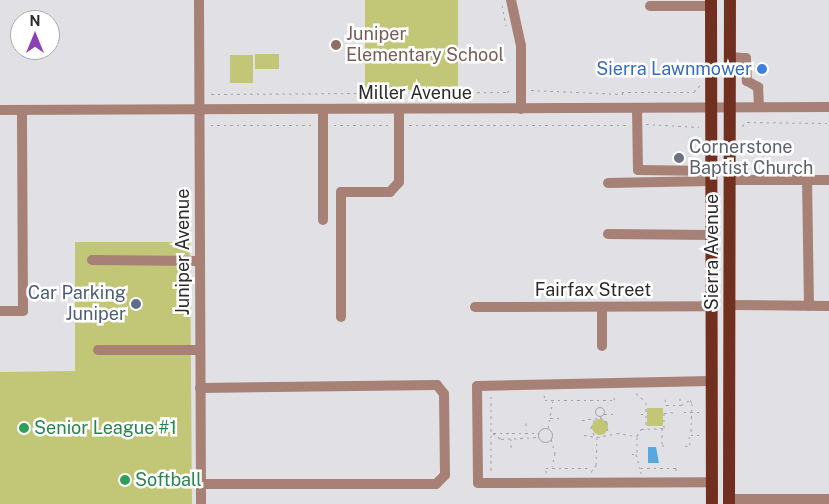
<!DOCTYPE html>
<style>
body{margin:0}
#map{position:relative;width:829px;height:504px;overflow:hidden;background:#e1e1e5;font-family:"Public Sans",sans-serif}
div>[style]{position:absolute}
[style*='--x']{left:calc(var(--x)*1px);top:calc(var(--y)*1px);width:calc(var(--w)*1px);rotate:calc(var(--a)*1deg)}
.green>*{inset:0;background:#c2c677;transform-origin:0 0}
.round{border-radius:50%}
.water>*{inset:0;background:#57a8e0}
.path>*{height:1px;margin-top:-0.5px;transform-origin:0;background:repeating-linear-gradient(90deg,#a1a1a4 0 2.5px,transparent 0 6.5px)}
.path>.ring{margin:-0.5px;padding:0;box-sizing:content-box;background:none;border:1px solid #a1a1a4;border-radius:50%}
.minor>*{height:10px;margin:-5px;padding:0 5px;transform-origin:5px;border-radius:5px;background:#a88176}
.major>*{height:12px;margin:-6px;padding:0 6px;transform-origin:6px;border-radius:6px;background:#71301f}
.dots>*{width:14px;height:14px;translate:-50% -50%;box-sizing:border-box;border:2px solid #fff;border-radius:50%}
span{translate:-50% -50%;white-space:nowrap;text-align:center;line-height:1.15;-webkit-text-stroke:5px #fff;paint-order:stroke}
.education-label{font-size:18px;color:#785e54}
.left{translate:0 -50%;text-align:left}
.shop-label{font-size:18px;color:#366cbe}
.right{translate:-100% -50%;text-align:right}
.street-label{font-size:18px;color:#2c2c2d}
.worship-label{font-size:18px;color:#5b616d}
.service-label{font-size:18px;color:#4e5e75}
.leisure-label{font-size:18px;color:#27864d}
.north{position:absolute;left:10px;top:10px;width:50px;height:50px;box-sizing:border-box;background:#fff;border:1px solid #ababab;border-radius:50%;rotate:0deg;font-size:14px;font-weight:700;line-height:20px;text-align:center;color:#2c2c2d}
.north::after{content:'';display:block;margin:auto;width:18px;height:22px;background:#8d40b1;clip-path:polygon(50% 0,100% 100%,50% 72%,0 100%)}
</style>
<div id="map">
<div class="green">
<i style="left:365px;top:0;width:93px;height:90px"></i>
<i style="left:255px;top:54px;width:24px;height:15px"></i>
<i style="left:230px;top:55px;width:23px;height:28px"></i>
<i style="clip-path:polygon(75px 242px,190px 242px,192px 504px,0 504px,0 372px,75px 371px)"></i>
<i style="left:647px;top:408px;width:16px;height:18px"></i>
<i class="round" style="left:592px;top:419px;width:16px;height:16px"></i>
</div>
<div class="water">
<i style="clip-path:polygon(648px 447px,656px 447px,659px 463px,648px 463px)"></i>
</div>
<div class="path">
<i style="--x:502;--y:5;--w:21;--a:79"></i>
<i style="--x:531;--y:90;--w:92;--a:2.5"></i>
<i style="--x:623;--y:94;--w:2;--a:-117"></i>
<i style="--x:622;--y:92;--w:72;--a:0"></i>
<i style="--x:694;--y:92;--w:9;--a:-49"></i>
<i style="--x:211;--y:94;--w:296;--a:-0.4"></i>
<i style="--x:507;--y:92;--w:5;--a:-37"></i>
<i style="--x:646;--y:124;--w:53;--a:3.2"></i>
<i style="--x:211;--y:125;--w:101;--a:0"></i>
<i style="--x:334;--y:125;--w:56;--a:0"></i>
<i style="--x:409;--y:125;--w:218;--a:0"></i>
<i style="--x:742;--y:126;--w:6;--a:-39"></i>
<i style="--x:747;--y:122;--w:82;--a:0.7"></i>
<i style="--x:636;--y:393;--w:13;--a:42"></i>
<i style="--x:646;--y:402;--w:27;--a:90"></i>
<i style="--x:544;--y:395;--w:5;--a:79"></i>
<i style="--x:545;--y:400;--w:69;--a:0"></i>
<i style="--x:614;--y:400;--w:7;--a:-82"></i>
<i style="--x:491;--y:396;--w:76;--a:90"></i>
<i style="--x:680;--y:398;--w:7;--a:90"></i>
<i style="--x:665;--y:399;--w:6;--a:81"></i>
<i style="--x:666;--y:405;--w:15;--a:0"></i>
<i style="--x:681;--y:405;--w:10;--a:-29"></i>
<i style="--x:690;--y:400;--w:4;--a:56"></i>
<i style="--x:692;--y:403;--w:32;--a:92"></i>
<i style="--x:691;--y:435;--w:8;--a:0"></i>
<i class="ring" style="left:595.5px;top:407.5px;width:8px;height:8px"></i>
<i style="--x:684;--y:412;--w:15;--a:0"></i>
<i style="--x:604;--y:414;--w:9;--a:0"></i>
<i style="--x:641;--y:414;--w:4;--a:0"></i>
<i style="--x:600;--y:417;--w:9;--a:36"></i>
<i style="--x:607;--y:422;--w:11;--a:85"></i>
<i style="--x:550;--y:418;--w:9;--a:0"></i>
<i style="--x:582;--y:420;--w:16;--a:-7"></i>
<i style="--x:526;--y:423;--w:7;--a:90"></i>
<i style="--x:548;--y:428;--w:27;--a:-80"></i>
<i style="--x:662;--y:428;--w:16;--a:90"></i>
<i style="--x:662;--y:444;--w:6;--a:45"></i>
<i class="ring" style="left:538px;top:428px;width:13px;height:13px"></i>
<i style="--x:493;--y:433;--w:10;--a:37"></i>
<i style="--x:501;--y:439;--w:38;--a:-3"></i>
<i style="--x:493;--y:433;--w:46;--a:0"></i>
<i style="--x:584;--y:435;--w:13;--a:9"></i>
<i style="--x:594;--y:435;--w:8;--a:-113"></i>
<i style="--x:591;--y:428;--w:9;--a:-69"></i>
<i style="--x:511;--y:438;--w:10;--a:90"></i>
<i style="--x:551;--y:439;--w:15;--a:74"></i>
<i style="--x:555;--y:453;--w:14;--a:102"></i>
<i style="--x:685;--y:446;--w:5;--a:-11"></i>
<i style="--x:690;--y:445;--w:10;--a:-96"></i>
<i style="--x:637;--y:452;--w:15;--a:-90"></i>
<i style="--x:632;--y:454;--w:4;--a:0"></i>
<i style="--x:636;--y:454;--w:15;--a:74"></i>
<i style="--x:591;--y:472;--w:9;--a:-54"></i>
<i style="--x:596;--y:465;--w:28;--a:-88"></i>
<i style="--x:597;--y:437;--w:20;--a:-11"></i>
<i style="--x:617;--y:433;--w:20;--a:9"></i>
<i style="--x:637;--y:436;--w:8;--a:-60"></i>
<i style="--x:641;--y:429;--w:23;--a:-2"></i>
<i style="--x:664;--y:428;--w:15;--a:-90"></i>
<i style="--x:664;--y:413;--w:12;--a:-5"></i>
<i style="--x:546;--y:473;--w:5;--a:-90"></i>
<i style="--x:546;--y:468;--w:45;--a:0"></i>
<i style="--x:641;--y:474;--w:6;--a:-90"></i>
<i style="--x:641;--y:468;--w:35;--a:0"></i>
<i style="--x:676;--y:468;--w:5;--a:90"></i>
</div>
<div class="minor">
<i style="--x:199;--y:0;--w:504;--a:89.77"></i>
<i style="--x:511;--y:0;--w:47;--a:77.7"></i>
<i style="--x:521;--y:46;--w:63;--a:90"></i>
<i style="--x:650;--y:6;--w:61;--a:0"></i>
<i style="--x:730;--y:57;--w:16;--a:4"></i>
<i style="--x:746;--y:58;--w:23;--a:88"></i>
<i style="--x:747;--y:81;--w:13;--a:29"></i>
<i style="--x:758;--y:87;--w:20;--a:87"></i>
<i style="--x:637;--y:108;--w:62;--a:89.1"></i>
<i style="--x:638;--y:170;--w:74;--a:0.8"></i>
<i style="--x:323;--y:109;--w:111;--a:90"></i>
<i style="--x:0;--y:110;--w:829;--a:-0.21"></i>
<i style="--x:730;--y:180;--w:77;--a:0"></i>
<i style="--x:608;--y:183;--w:104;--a:-1.1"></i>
<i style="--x:608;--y:234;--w:104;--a:0.6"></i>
<i style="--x:92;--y:260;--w:108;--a:0.5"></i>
<i style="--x:730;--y:305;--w:99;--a:0.6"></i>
<i style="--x:809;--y:306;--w:126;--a:-90.9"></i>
<i style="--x:807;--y:180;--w:22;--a:0"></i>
<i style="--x:475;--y:307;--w:237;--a:-0.2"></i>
<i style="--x:602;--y:307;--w:39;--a:90"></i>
<i style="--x:0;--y:311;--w:23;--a:0"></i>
<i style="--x:23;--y:311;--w:201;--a:-90.3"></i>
<i style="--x:341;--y:317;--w:125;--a:-90"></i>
<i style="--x:341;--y:192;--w:49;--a:0"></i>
<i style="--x:390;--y:192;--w:13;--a:-48"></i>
<i style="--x:399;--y:182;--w:73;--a:-90"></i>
<i style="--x:98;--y:350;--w:102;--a:0"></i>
<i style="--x:711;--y:381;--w:234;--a:178.8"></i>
<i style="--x:477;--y:386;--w:97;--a:89.4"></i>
<i style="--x:478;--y:483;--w:233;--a:-0.2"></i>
<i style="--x:200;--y:388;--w:237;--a:-0.7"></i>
<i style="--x:437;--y:385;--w:11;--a:52"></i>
<i style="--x:444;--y:394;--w:81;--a:89.3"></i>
<i style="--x:445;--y:475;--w:13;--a:135"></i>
<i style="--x:436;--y:484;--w:235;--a:180"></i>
<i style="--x:729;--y:499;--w:100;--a:0"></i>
</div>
<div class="major">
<i style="--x:711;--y:0;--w:504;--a:89.89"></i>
<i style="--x:729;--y:504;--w:504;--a:-89.89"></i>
</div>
<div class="dots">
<i style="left:336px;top:45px;background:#8d6e63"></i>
<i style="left:762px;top:69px;background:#3f7fe0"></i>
<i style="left:679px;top:158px;background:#6b7280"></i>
<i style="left:136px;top:304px;background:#5c6f8a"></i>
<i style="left:24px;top:428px;background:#2e9e5b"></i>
<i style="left:125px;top:480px;background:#2e9e5b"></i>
</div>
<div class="education-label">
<span class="left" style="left:346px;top:45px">Juniper<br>Elementary School</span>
</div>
<div class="shop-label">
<span class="right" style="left:752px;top:69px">Sierra Lawnmower</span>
</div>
<div class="street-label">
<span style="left:415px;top:93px">Miller Avenue</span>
<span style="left:183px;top:252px;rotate:-90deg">Juniper Avenue</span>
<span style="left:712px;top:252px;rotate:-90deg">Sierra Avenue</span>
<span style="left:593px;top:290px">Fairfax Street</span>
</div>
<div class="worship-label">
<span class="left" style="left:689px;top:158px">Cornerstone<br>Baptist Church</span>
</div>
<div class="service-label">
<span class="right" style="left:126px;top:304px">Car Parking<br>Juniper</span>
</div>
<div class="leisure-label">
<span class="left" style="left:34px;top:428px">Senior League #1</span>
<span class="left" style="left:135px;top:480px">Softball</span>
</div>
<div class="north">N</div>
</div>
